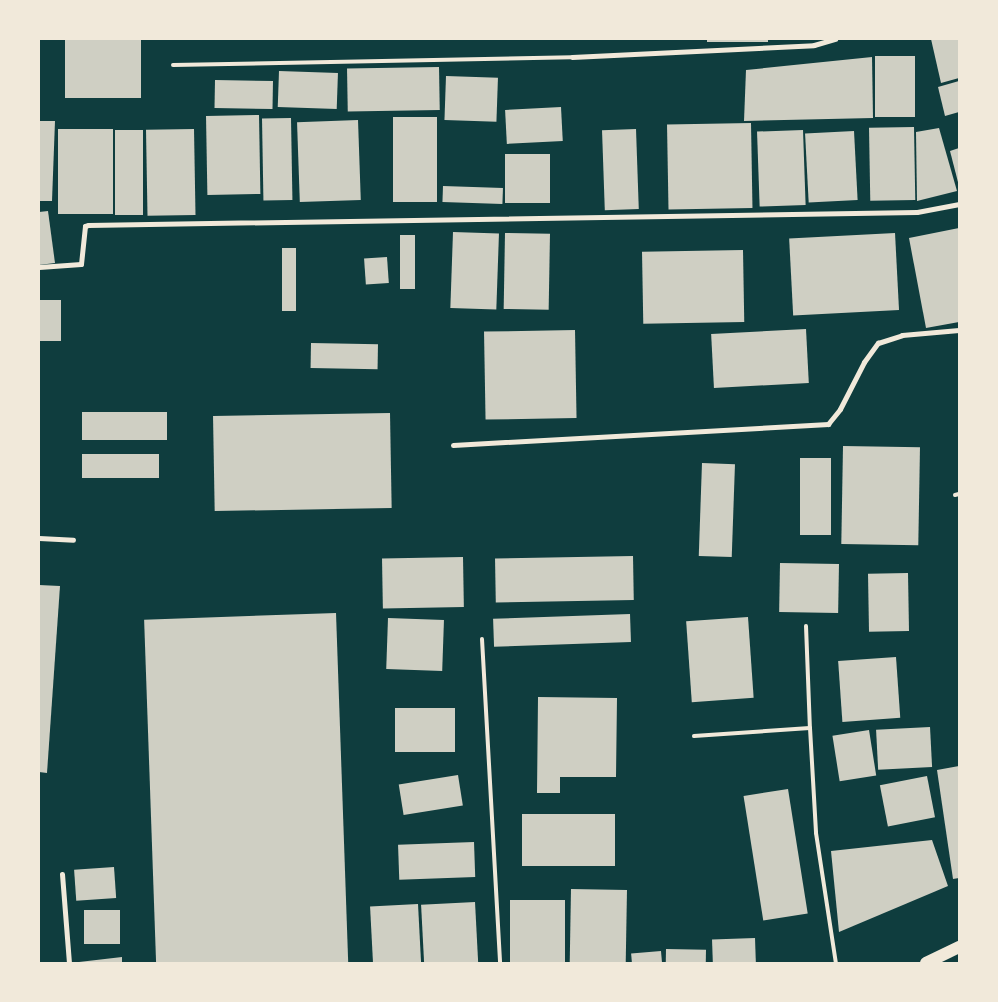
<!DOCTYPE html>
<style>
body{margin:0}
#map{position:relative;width:998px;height:1002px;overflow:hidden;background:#0f3d3e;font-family:Helvetica,sans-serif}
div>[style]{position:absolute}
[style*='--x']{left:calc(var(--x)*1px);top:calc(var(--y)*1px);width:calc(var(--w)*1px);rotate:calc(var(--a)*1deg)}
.building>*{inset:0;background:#cfcfc3;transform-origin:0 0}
.service>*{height:4px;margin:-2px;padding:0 2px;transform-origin:2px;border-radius:2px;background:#f1e9da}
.minor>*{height:5px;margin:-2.5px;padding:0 2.5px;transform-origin:2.5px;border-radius:2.5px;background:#f1e9da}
.primary>*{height:12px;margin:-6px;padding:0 6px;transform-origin:6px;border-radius:6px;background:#f1e9da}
span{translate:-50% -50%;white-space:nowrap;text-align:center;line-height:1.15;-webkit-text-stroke:5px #f1e9da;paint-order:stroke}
.frame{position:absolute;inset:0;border:40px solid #f1e9da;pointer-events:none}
</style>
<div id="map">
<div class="building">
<i style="left:65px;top:39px;width:76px;height:59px"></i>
<i style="left:707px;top:39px;width:61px;height:3px"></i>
<i style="clip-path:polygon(931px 39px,959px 39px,959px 78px,941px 83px)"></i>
<i style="left:875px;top:56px;width:40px;height:61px"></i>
<i style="clip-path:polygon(872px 57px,873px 118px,744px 121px,746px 70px)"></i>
<i style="left:439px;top:67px;width:43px;height:92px;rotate:89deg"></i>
<i style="left:279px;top:71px;width:59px;height:36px;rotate:2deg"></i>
<i style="left:446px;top:76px;width:52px;height:44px;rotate:2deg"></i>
<i style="left:215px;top:80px;width:58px;height:28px;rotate:1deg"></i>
<i style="clip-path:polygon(959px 81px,959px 112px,945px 116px,938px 87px)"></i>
<i style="left:561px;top:107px;width:34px;height:56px;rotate:87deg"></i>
<i style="left:259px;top:115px;width:79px;height:53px;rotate:89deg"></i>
<i style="left:393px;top:117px;width:44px;height:85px"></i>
<i style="left:291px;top:118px;width:82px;height:29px;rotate:89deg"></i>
<i style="left:358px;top:120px;width:80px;height:61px;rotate:88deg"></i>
<i style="clip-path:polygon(39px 121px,55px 121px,52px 201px,39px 201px)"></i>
<i style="left:751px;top:123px;width:85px;height:84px;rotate:89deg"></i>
<i style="left:914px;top:127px;width:73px;height:45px;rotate:89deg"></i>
<i style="clip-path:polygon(939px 128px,957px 191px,917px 201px,916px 132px)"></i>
<i style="left:58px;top:129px;width:55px;height:85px"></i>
<i style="left:194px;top:129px;width:86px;height:48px;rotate:89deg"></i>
<i style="left:636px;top:129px;width:80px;height:34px;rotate:88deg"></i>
<i style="left:115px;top:130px;width:28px;height:85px"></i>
<i style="left:803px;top:130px;width:75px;height:46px;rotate:88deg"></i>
<i style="left:854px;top:131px;width:69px;height:49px;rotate:87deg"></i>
<i style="clip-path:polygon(959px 148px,959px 186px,950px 151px)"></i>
<i style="left:550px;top:154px;width:49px;height:45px;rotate:90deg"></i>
<i style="left:443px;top:186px;width:60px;height:16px;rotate:2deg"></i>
<i style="clip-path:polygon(48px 211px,55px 263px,39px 265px,39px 212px)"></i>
<i style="clip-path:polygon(959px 228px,959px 322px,926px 328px,909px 238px)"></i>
<i style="left:453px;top:232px;width:46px;height:76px;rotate:2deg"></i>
<i style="left:505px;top:233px;width:45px;height:76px;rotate:1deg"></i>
<i style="left:895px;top:233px;width:77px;height:106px;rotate:87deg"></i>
<i style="left:400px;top:235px;width:15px;height:54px"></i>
<i style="left:282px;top:248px;width:14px;height:63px"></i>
<i style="left:743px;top:250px;width:72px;height:101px;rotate:89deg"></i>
<i style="left:387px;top:257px;width:26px;height:23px;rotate:86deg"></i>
<i style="left:39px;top:300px;width:22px;height:41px"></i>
<i style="left:806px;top:329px;width:54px;height:95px;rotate:87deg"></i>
<i style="left:575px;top:330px;width:88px;height:91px;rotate:89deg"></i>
<i style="left:311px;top:343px;width:67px;height:25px;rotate:1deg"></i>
<i style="left:82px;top:412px;width:85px;height:28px"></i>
<i style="left:390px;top:413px;width:95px;height:177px;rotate:89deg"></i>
<i style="left:843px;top:446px;width:77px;height:98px;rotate:1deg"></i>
<i style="left:82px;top:454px;width:77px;height:24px"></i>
<i style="left:800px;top:458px;width:31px;height:77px"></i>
<i style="left:702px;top:463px;width:33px;height:93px;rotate:2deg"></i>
<i style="left:633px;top:556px;width:44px;height:138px;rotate:89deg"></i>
<i style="left:463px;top:557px;width:50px;height:81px;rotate:89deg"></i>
<i style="left:780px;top:563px;width:59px;height:49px;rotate:1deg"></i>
<i style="left:908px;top:573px;width:58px;height:40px;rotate:89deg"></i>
<i style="clip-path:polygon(39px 585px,60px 586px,47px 773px,39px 772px)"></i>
<i style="left:336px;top:613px;width:350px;height:192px;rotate:88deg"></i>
<i style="left:630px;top:614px;width:28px;height:137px;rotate:88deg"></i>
<i style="left:748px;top:617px;width:81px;height:62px;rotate:86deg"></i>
<i style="left:388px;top:618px;width:56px;height:51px;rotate:2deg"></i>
<i style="left:896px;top:657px;width:61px;height:58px;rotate:86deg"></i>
<i style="clip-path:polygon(538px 697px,617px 698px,616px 777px,560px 777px,560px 793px,537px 793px)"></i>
<i style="left:395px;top:708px;width:60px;height:44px"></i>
<i style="left:930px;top:727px;width:40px;height:54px;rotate:87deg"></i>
<i style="left:869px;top:730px;width:46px;height:37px;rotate:81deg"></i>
<i style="clip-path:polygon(959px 766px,959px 878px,953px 879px,937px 770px)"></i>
<i style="left:458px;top:775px;width:31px;height:60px;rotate:81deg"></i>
<i style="left:927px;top:776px;width:42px;height:48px;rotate:79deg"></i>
<i style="left:788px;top:789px;width:126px;height:45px;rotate:81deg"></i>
<i style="left:615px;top:814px;width:52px;height:93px;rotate:90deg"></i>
<i style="clip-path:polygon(932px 840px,948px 886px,839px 932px,831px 851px)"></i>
<i style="left:474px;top:842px;width:35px;height:76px;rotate:88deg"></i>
<i style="left:114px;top:867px;width:31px;height:40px;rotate:86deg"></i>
<i style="left:571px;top:889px;width:56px;height:74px;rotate:1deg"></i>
<i style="left:510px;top:900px;width:55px;height:63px"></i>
<i style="left:475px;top:902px;width:61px;height:54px;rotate:87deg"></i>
<i style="left:418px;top:904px;width:59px;height:48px;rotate:87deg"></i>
<i style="left:84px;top:910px;width:36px;height:34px"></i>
<i style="left:755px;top:938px;width:25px;height:43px;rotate:88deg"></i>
<i style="left:666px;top:949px;width:40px;height:14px;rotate:1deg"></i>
<i style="left:661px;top:951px;width:12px;height:30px;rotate:85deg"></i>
<i style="clip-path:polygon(122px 957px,122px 963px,80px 963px,79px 962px)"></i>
</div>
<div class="service">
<i style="--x:173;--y:65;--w:399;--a:-1.1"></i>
<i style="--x:955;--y:495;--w:4;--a:-14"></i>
<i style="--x:806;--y:626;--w:102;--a:87.8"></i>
<i style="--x:482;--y:639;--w:324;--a:86.8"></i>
<i style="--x:694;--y:736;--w:116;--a:-3.9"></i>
<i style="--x:810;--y:728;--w:105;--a:86.7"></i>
<i style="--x:816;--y:833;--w:132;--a:81.3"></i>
</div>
<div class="minor">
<i style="--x:572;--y:57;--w:242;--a:-2.8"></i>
<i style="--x:814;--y:45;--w:22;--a:-16"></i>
<i style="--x:39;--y:267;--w:42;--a:-4.1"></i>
<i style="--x:81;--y:264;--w:38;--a:-84"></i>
<i style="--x:85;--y:226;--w:3;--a:-18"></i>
<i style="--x:88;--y:225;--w:829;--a:-0.9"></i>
<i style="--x:917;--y:212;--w:43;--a:-10.8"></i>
<i style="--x:453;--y:445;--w:376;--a:-3.2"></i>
<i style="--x:828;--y:424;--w:19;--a:-51"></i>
<i style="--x:840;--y:409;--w:53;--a:-62.9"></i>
<i style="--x:864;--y:362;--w:24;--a:-54"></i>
<i style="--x:878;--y:343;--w:25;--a:-18"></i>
<i style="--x:902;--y:335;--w:57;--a:-5"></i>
<i style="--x:39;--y:538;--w:34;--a:3"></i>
<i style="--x:62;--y:874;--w:89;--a:85.5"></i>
</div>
<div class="primary">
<i style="--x:926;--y:963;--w:37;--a:-26"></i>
</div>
<div class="frame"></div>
</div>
